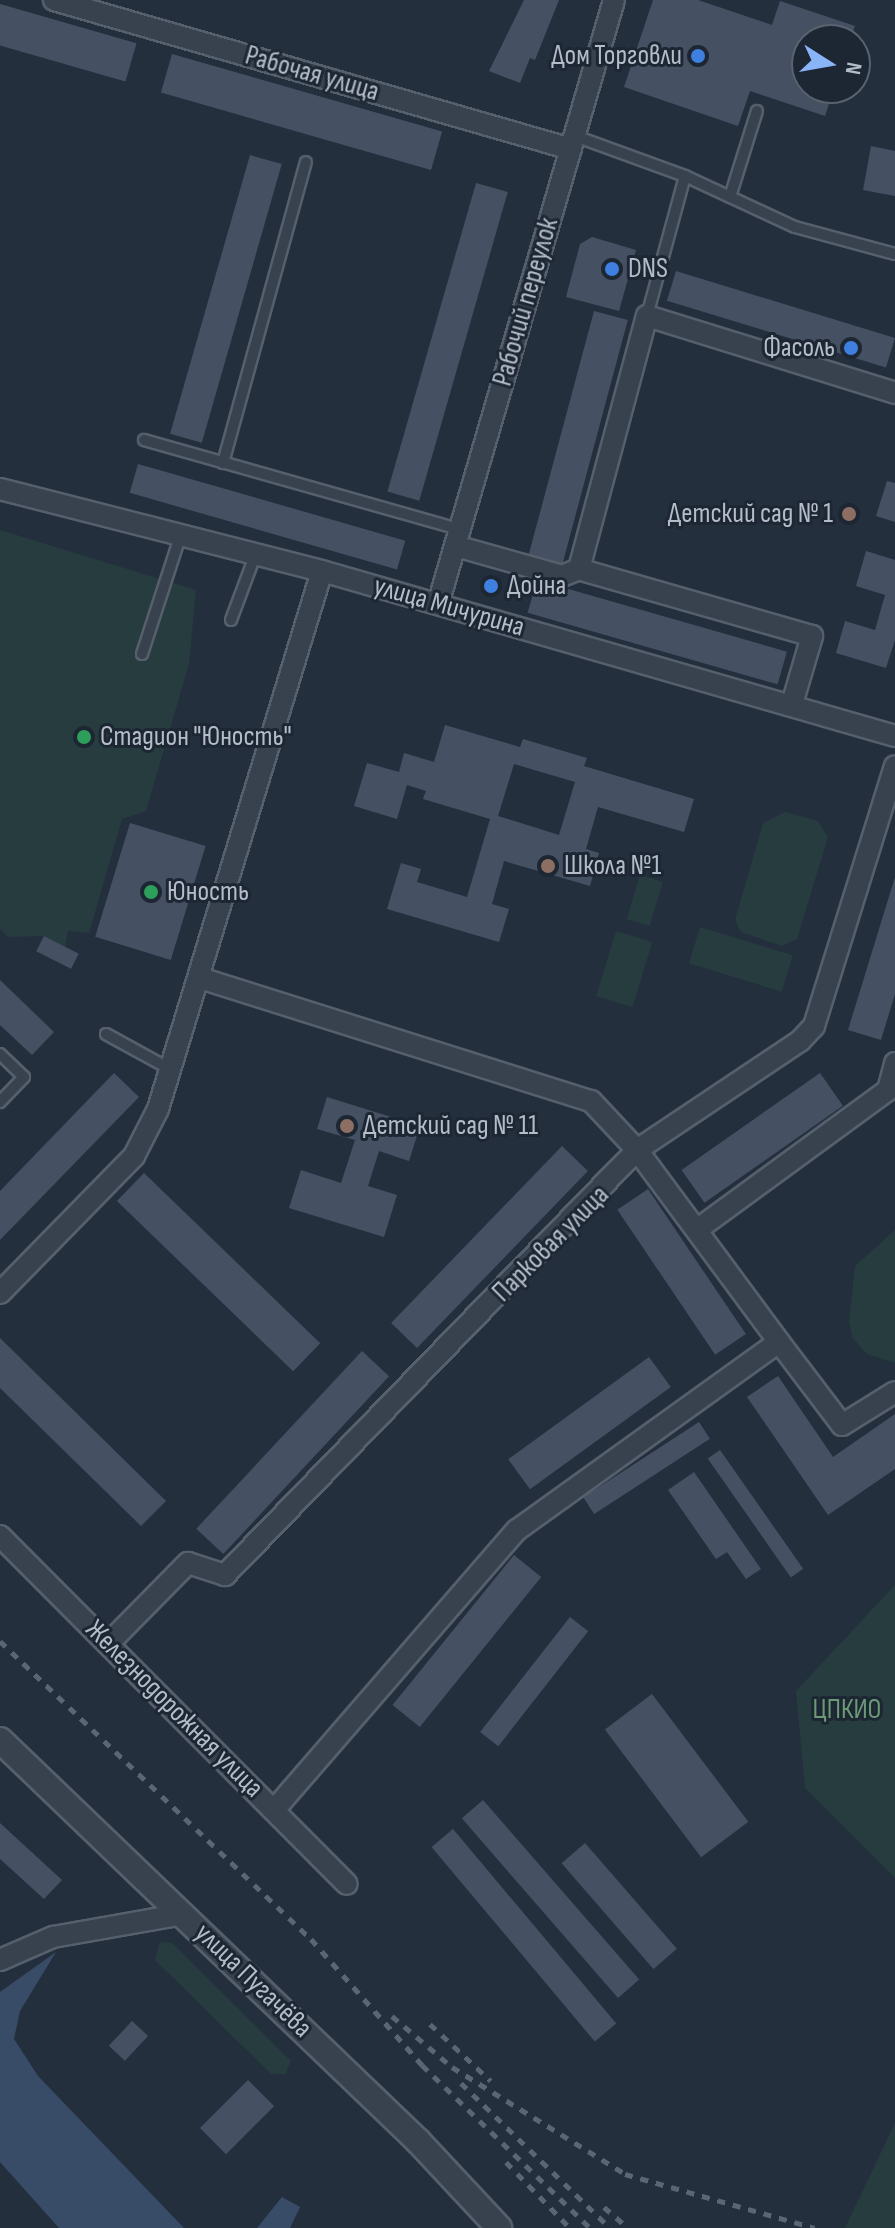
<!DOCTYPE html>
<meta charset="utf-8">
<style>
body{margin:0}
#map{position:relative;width:895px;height:2228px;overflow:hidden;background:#242f3e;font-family:"Sofia Sans Condensed",sans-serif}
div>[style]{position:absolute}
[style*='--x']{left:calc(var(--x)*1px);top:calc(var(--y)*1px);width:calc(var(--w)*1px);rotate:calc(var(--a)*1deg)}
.green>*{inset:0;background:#263c3f;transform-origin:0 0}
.water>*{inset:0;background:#394c67}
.building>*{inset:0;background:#455162;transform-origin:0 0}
.roads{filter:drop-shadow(2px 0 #565f6c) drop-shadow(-2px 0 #565f6c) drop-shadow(0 2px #565f6c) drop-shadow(0 -2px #565f6c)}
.service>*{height:10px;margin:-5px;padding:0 5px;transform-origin:5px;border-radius:5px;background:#38414e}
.minor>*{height:20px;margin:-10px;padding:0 10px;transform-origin:10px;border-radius:10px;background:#38414e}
.tertiary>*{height:24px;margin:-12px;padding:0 12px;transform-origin:12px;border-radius:12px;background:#38414e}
.rail>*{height:5px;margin-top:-2.5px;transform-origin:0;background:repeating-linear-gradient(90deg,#5a6575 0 8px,transparent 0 16px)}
.dots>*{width:22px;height:22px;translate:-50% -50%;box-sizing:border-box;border:4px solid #1d2633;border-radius:50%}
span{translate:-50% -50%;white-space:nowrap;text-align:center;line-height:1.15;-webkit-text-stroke:6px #1d2633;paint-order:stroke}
.poi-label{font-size:28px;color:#b4bcc9}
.right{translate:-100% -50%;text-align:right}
.left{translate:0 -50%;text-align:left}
.street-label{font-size:28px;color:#b4bcc9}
.park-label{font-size:28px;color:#6b9a76}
.north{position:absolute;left:791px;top:24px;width:80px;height:80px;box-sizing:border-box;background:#1d2633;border:2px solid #59626f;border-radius:50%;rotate:101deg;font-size:22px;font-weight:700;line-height:32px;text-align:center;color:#b4bcc9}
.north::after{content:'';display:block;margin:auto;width:28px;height:36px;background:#8ab4f8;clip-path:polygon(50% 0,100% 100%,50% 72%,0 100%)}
</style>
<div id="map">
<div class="green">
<i style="clip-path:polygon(0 530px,196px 590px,189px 664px,146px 811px,122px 819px,89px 933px,68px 931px,65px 947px,44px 936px,8px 937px,0 929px)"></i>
<i style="clip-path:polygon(785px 812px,818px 821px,828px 837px,797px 939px,782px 946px,741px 932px,735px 920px,763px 823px)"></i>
<i style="left:640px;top:875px;width:24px;height:46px;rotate:17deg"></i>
<i style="left:700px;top:927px;width:97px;height:38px;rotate:17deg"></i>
<i style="left:616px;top:931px;width:38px;height:68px;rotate:17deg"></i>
<i style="clip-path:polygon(895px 1230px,895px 1363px,867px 1354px,852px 1337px,849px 1321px,855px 1266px)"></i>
<i style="clip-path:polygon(895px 1585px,895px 1878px,805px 1788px,796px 1691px)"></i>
<i style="clip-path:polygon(160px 1942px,172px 1943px,291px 2061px,285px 2074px,271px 2074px,155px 1960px)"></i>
<i style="clip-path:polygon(895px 2123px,895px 2228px,845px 2228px)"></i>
</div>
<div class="water">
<i style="clip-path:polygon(56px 1952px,20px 2011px,14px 2039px,38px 2076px,184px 2228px,59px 2228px,0 2162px,0 1992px)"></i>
<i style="clip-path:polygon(282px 2197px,300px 2207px,290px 2228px,257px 2228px)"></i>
</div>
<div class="building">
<i style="clip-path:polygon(524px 0,559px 0,535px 60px,530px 58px,520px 83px,489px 71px)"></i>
<i style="clip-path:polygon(653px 0,698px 0,772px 25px,780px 1px,855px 26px,850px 40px,807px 40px,807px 88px,834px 88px,825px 116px,750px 91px,738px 126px,624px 87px)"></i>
<i style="left:0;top:4px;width:142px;height:40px;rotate:16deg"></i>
<i style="left:172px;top:54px;width:281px;height:40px;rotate:16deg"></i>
<i style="clip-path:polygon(871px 146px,895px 151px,895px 196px,863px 190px)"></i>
<i style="left:250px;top:155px;width:33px;height:290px;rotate:16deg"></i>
<i style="left:476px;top:183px;width:33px;height:321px;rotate:16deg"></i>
<i style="clip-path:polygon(592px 237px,636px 250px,619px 311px,566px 297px,580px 244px)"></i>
<i style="left:676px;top:271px;width:229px;height:31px;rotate:17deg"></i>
<i style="left:594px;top:311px;width:35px;height:260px;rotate:15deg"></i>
<i style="left:138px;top:464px;width:278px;height:30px;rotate:16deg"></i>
<i style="clip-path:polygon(887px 481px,895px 483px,895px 522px,876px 516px)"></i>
<i style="clip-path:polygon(866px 551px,895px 560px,895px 640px,886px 668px,836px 653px,845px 621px,875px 630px,885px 595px,856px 586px)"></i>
<i style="left:537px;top:580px;width:260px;height:34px;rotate:16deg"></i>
<i style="clip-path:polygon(evenodd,445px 725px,520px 747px,523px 739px,587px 758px,584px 766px,694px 799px,684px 832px,598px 807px,586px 849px,599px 853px,590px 886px,504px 861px,492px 904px,509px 909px,499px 942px,387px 909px,401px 863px,421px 869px,417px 882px,467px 897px,490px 819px,423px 799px,426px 791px,407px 785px,397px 819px,354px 806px,367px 763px,399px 772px,404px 753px,434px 762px,445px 725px,514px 764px,575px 782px,559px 835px,498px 816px,514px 764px)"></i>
<i style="left:130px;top:823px;width:79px;height:119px;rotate:17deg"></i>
<i style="clip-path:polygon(895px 877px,895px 994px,881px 1040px,848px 1030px)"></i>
<i style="left:44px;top:936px;width:39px;height:17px;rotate:27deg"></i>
<i style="clip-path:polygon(0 980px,54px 1032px,32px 1055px,0 1025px)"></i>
<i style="clip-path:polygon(114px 1073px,139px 1097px,0 1240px,0 1191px)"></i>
<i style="left:820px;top:1073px;width:40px;height:169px;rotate:55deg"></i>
<i style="clip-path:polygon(327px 1097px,420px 1126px,409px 1161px,379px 1151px,368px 1186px,397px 1195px,384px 1237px,289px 1208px,301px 1170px,341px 1183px,355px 1140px,317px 1129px)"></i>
<i style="left:562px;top:1146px;width:36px;height:246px;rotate:44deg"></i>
<i style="left:144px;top:1173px;width:245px;height:39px;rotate:44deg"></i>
<i style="left:648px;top:1189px;width:175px;height:37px;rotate:56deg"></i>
<i style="clip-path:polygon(0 1338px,166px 1501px,141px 1526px,0 1388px)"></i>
<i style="left:362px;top:1351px;width:37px;height:243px;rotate:43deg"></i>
<i style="left:649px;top:1357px;width:37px;height:174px;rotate:54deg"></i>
<i style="clip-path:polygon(778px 1376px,833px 1457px,895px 1414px,895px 1469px,828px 1515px,747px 1397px)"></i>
<i style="left:699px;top:1422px;width:20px;height:138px;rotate:57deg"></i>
<i style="left:720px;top:1450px;width:145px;height:15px;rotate:55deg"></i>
<i style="clip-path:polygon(694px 1472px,761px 1569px,746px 1579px,727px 1552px,716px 1559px,668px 1490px)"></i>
<i style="left:514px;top:1555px;width:35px;height:193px;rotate:39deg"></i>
<i style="left:570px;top:1617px;width:23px;height:146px;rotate:38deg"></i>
<i style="left:652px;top:1694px;width:160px;height:59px;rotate:53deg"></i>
<i style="left:483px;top:1800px;width:238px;height:28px;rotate:49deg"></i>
<i style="clip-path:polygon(0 1823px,62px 1880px,44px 1899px,0 1859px)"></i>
<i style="left:453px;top:1829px;width:254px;height:28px;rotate:50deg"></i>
<i style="left:585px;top:1843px;width:140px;height:31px;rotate:49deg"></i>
<i style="left:132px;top:2021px;width:22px;height:34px;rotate:43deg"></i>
<i style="left:248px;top:2080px;width:37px;height:68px;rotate:45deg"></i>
</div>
<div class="roads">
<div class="service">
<i style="--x:575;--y:136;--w:117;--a:20"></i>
<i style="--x:685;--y:176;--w:145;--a:105.2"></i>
<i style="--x:685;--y:176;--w:121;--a:24.9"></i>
<i style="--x:795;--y:227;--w:104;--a:15.1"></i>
<i style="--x:730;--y:197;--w:90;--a:-72.6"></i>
<i style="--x:144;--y:440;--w:330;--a:15.8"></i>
<i style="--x:223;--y:463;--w:312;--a:-74.6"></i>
<i style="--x:231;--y:620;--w:72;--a:-69.5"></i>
<i style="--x:142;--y:654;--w:126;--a:-72"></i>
<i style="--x:106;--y:1034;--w:73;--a:28.7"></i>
<i style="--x:0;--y:1054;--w:33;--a:44"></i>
<i style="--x:24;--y:1077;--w:35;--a:134"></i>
</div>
<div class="minor">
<i style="--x:54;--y:0;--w:538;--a:16.08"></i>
<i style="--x:0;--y:489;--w:332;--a:14.3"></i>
<i style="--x:322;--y:571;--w:596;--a:16.06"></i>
<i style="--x:456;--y:546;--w:110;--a:15.8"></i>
<i style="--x:562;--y:576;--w:18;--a:-22"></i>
<i style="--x:438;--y:604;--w:629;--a:-73.75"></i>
<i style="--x:792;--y:704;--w:71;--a:-73.6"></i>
<i style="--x:812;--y:636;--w:242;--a:-164"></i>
<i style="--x:579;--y:569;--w:262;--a:-75"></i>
<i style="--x:647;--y:316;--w:260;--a:17.2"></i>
<i style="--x:200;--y:978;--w:410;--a:17.5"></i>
<i style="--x:591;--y:1101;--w:67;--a:46.8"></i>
<i style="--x:637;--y:1150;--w:239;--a:53.5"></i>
<i style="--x:698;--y:1229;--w:235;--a:-36.2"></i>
<i style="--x:888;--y:1090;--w:28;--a:-75"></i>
<i style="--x:0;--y:1293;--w:192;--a:-45.6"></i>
<i style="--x:134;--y:1156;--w:53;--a:-62.9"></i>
<i style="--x:158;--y:1109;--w:562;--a:-73.05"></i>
<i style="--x:0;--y:1536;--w:491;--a:45.1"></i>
<i style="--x:108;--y:1644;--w:114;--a:-45.4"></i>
<i style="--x:188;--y:1563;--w:39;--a:18"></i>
<i style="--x:225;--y:1575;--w:592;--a:-45.89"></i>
<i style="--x:637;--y:1150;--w:196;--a:-33.8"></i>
<i style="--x:800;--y:1041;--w:21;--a:-47"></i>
<i style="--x:814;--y:1026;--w:272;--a:-72.7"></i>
<i style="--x:275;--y:1809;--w:369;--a:-49.1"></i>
<i style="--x:517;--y:1530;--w:322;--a:-35.7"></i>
<i style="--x:779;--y:1342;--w:104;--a:52.8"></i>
<i style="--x:842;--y:1425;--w:62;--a:-31.9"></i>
<i style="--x:0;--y:1960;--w:58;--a:-23.5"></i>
<i style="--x:53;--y:1937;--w:133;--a:-10"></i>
</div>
<div class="tertiary">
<i style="--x:0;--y:1740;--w:579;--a:43.81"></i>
<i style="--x:418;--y:2141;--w:119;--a:47"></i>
</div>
</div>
<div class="rail">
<i style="--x:0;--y:1641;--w:431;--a:43.8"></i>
<i style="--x:311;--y:1939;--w:168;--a:48.6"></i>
<i style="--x:422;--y:2065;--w:234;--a:44.1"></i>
<i style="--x:392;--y:2016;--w:79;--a:40.4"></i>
<i style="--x:452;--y:2067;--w:203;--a:31.7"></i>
<i style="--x:625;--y:2174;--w:197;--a:15.9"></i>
<i style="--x:430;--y:2024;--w:83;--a:43.1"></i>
<i style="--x:461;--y:2083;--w:208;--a:44.2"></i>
<i style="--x:506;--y:2162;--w:92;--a:45.9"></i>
<i style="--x:604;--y:2207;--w:32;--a:41"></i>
</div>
<div class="dots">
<i style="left:698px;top:56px;background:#3f7fe0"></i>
<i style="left:612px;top:269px;background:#3f7fe0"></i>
<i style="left:851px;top:348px;background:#3f7fe0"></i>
<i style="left:849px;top:514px;background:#8d6e63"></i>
<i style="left:491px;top:586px;background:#3f7fe0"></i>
<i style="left:84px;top:737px;background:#2e9e5b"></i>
<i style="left:548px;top:866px;background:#8d6e63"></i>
<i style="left:151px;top:892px;background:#2e9e5b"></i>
<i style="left:347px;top:1126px;background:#8d6e63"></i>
</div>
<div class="poi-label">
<span class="right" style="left:682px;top:56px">Дом Торговли</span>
<span class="left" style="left:628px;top:269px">DNS</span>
<span class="right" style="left:835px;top:348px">Фасоль</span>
<span class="right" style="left:833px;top:514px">Детский сад № 1</span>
<span class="left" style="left:507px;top:586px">Дойна</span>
<span class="left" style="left:100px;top:737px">Стадион "Юность"</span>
<span class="left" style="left:564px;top:866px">Школа №1</span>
<span class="left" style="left:167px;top:892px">Юность</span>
<span class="left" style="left:363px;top:1126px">Детский сад № 11</span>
</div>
<div class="street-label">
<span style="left:312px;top:74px;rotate:16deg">Рабочая улица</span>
<span style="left:526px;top:302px;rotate:-74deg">Рабочий переулок</span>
<span style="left:449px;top:607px;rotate:16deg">улица Мичурина</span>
<span style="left:551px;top:1244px;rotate:-45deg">Парковая улица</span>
<span style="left:174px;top:1709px;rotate:45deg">Железнодорожная улица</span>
<span style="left:253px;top:1981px;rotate:44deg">улица Пугачёва</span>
</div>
<div class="park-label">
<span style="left:847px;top:1710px">ЦПКИО</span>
</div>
<div class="north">N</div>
</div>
